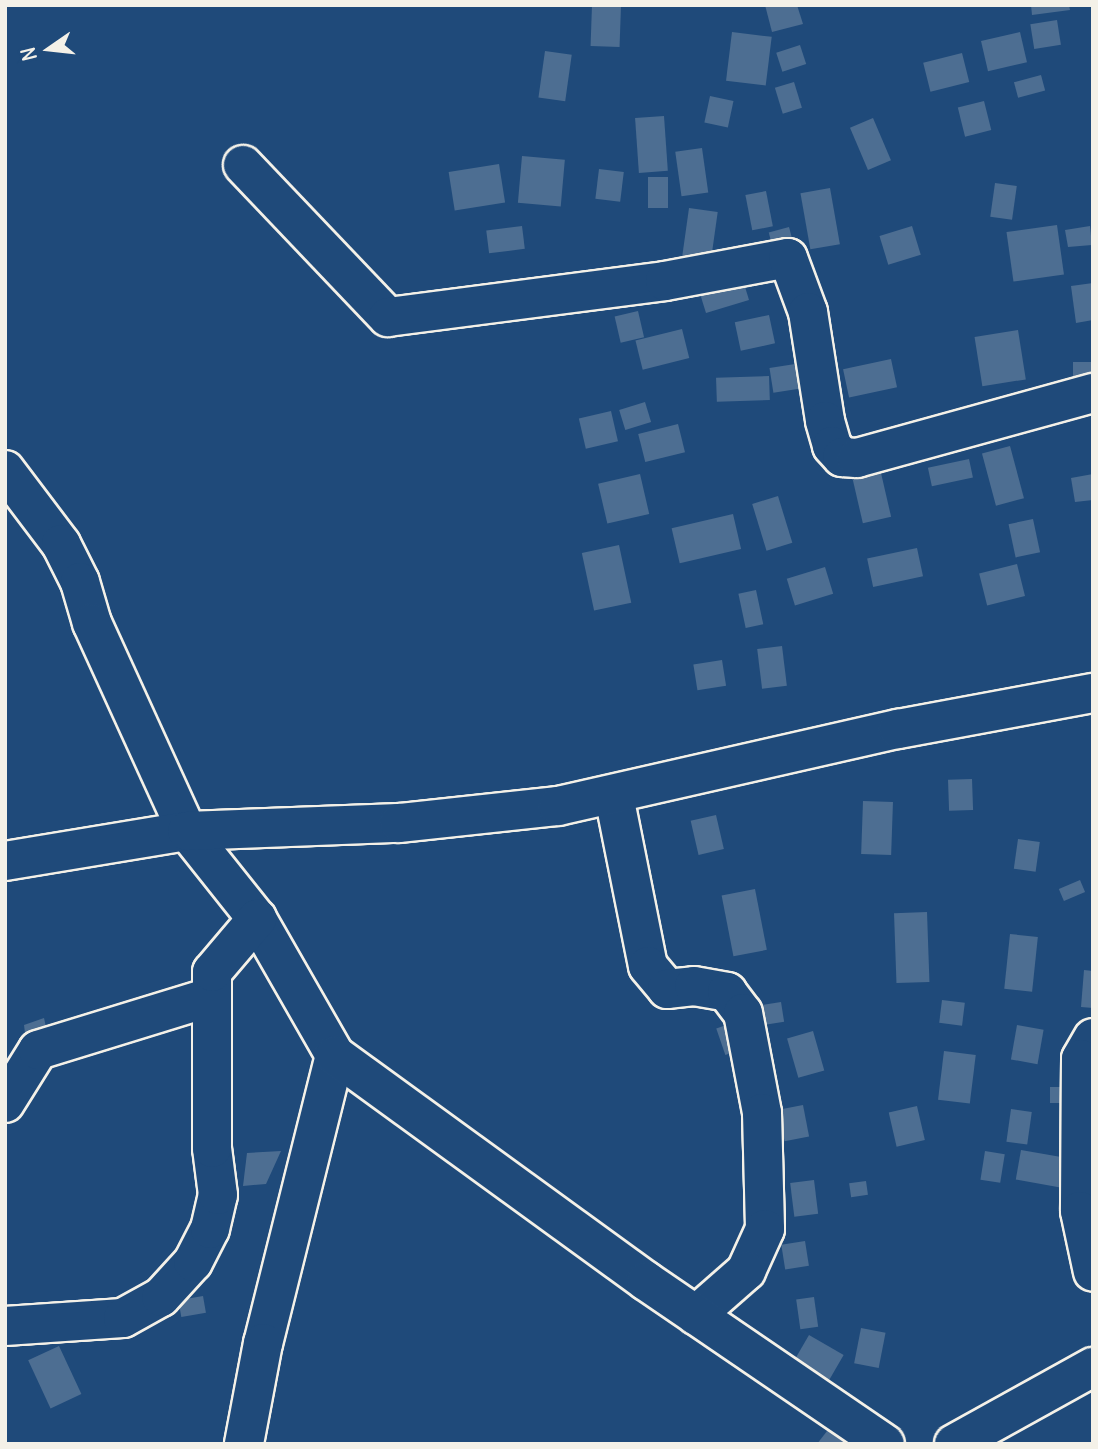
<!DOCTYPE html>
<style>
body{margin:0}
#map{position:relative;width:1098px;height:1449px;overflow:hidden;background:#1f4a7a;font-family:Delius,sans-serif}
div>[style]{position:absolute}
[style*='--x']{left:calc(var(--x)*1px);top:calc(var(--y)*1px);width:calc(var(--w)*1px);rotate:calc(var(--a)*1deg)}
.building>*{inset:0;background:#4d6e92;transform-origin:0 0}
.roads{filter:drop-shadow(2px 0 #f4f1e8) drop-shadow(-2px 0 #f4f1e8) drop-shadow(0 2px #f4f1e8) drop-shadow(0 -2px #f4f1e8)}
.street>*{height:38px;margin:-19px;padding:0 19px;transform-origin:19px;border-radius:19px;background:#1f4a7a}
span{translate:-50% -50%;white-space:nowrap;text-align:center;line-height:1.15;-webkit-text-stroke:5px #1f4a7a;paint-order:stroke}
.frame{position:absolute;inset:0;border:7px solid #f4f1e8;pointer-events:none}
.north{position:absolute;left:14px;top:14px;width:70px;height:70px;-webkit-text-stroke:5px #1f4a7a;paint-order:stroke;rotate:256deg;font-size:19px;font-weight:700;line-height:28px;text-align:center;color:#f4f1e8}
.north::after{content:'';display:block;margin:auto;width:24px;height:32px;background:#f4f1e8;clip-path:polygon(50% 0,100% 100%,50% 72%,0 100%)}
</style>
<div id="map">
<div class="building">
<i style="left:592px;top:5px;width:29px;height:41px;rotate:2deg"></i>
<i style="clip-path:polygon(765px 5px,797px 5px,803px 24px,772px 32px)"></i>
<i style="clip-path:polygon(1031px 5px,1069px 5px,1070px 10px,1032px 15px)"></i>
<i style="left:1057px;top:20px;width:25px;height:27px;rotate:81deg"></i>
<i style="left:732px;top:32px;width:40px;height:49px;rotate:7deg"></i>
<i style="left:1020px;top:32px;width:31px;height:40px;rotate:77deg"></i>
<i style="left:800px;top:45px;width:20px;height:25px;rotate:72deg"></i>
<i style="left:545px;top:51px;width:27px;height:47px;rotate:8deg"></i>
<i style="left:962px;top:53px;width:30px;height:40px;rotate:76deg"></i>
<i style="left:1041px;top:75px;width:16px;height:28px;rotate:75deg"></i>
<i style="left:794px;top:82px;width:27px;height:20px;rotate:73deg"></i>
<i style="left:710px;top:96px;width:24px;height:27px;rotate:12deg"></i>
<i style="left:984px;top:101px;width:30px;height:27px;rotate:76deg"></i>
<i style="left:664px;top:116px;width:55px;height:29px;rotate:86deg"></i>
<i style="left:873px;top:118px;width:46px;height:25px;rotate:67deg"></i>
<i style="left:702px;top:148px;width:45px;height:27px;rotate:82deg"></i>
<i style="left:522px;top:156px;width:43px;height:47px;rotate:5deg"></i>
<i style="left:499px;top:164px;width:39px;height:51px;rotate:81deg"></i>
<i style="left:599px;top:169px;width:25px;height:30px;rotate:7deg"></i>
<i style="left:648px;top:177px;width:20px;height:31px"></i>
<i style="left:995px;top:183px;width:22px;height:34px;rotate:8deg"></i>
<i style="left:830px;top:188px;width:57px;height:30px;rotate:80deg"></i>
<i style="left:766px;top:191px;width:36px;height:21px;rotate:79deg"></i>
<i style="left:689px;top:208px;width:29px;height:52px;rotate:8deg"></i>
<i style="left:1057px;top:225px;width:50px;height:51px;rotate:82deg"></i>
<i style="left:522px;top:226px;width:23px;height:36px;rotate:83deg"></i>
<i style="left:912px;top:226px;width:30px;height:34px;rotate:73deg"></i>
<i style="clip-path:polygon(1090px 226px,1092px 245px,1068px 247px,1065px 230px)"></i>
<i style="left:789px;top:227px;width:23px;height:21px;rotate:75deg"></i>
<i style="left:742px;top:277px;width:24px;height:45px;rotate:73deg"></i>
<i style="clip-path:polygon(1093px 283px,1093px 320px,1076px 323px,1071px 286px)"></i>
<i style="left:638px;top:311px;width:27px;height:24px;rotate:77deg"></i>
<i style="left:769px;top:315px;width:29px;height:35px;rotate:78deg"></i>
<i style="left:682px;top:329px;width:30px;height:48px;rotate:76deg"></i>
<i style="left:1018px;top:330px;width:50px;height:44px;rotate:81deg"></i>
<i style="left:891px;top:359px;width:29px;height:49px;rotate:78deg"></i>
<i style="left:808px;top:362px;width:25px;height:39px;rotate:81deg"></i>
<i style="left:1093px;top:362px;width:25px;height:20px;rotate:90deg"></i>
<i style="left:769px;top:376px;width:24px;height:53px;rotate:88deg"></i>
<i style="left:645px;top:402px;width:21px;height:27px;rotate:73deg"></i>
<i style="left:611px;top:411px;width:31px;height:33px;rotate:77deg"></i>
<i style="left:678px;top:424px;width:29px;height:41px;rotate:76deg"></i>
<i style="left:1010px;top:446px;width:54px;height:29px;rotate:75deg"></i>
<i style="left:969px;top:459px;width:19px;height:42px;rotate:78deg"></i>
<i style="left:881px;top:473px;width:45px;height:29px;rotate:77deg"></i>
<i style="left:640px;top:474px;width:41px;height:43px;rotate:77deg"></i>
<i style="clip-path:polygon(1093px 474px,1093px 500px,1075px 502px,1071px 478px)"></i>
<i style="left:778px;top:496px;width:49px;height:27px;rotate:73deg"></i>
<i style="left:733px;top:514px;width:36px;height:63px;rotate:77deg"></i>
<i style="left:1033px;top:519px;width:34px;height:25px;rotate:78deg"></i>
<i style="left:619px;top:545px;width:59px;height:38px;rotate:78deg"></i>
<i style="left:917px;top:548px;width:29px;height:51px;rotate:78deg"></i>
<i style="left:1017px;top:564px;width:33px;height:39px;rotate:76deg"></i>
<i style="left:825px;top:567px;width:28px;height:40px;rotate:73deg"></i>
<i style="left:756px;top:590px;width:35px;height:18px;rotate:78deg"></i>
<i style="left:782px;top:646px;width:40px;height:25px;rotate:83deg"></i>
<i style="left:722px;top:660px;width:26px;height:29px;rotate:81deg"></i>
<i style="left:972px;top:779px;width:31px;height:24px;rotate:88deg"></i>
<i style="left:863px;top:801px;width:30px;height:53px;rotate:2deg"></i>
<i style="left:716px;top:815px;width:35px;height:26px;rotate:77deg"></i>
<i style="left:1018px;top:839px;width:22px;height:30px;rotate:8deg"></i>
<i style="left:1080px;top:880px;width:13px;height:23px;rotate:67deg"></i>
<i style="left:755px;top:889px;width:62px;height:34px;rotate:79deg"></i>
<i style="left:927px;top:912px;width:70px;height:33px;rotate:88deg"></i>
<i style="left:1010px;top:934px;width:28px;height:55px;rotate:6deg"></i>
<i style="clip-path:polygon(1084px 970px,1093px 971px,1093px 1008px,1081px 1007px)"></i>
<i style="left:942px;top:1000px;width:23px;height:23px;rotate:7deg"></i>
<i style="left:781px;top:1002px;width:20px;height:25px;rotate:81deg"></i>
<i style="clip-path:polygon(44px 1018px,50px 1045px,27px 1050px,24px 1025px)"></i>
<i style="left:738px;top:1021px;width:28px;height:23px;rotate:71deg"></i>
<i style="left:1017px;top:1025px;width:27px;height:35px;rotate:10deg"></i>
<i style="left:813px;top:1031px;width:41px;height:27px;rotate:74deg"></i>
<i style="left:944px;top:1051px;width:32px;height:49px;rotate:7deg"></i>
<i style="left:1050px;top:1087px;width:20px;height:16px"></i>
<i style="left:803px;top:1105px;width:32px;height:25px;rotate:79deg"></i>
<i style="left:917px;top:1106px;width:35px;height:29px;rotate:77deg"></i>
<i style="left:1011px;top:1109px;width:21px;height:33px;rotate:8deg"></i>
<i style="left:1021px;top:1150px;width:48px;height:30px;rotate:10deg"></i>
<i style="clip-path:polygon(281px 1151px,266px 1184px,243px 1186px,247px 1153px)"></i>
<i style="left:985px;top:1151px;width:20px;height:29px;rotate:9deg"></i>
<i style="left:814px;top:1180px;width:34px;height:24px;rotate:83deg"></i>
<i style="left:866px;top:1181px;width:14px;height:17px;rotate:82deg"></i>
<i style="left:805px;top:1241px;width:25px;height:24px;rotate:81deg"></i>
<i style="left:203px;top:1296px;width:17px;height:25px;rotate:80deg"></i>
<i style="left:814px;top:1297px;width:30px;height:18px;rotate:82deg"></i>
<i style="left:861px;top:1328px;width:25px;height:36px;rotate:11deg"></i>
<i style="left:809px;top:1335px;width:40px;height:31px;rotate:30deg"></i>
<i style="left:59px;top:1346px;width:53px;height:34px;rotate:65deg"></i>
<i style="clip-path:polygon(834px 1422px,852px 1444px,817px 1444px)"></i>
</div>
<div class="roads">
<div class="street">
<i style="--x:243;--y:165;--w:210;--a:46.4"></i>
<i style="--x:388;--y:317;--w:279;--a:-7.4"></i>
<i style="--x:665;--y:281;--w:125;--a:-10.6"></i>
<i style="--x:788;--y:258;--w:58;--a:69.7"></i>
<i style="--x:808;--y:312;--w:110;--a:81.1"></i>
<i style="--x:825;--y:421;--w:26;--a:74"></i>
<i style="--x:832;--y:446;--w:15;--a:48"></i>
<i style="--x:842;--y:457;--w:15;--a:4"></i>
<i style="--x:857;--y:458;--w:245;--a:-15.4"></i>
<i style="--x:5;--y:470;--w:93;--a:52.9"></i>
<i style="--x:61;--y:544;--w:42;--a:63.4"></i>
<i style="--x:80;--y:582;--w:43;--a:73.7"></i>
<i style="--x:92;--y:623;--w:229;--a:65.5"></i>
<i style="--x:187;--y:831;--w:112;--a:51.5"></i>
<i style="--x:257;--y:919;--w:157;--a:60.2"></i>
<i style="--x:335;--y:1055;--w:297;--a:104"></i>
<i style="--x:263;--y:1343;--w:103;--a:100.7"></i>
<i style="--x:614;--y:796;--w:173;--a:78.7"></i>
<i style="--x:648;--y:966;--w:30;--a:50"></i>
<i style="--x:667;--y:989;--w:27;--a:-6"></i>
<i style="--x:694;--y:986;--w:34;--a:10"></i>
<i style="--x:727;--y:992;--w:26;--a:53"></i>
<i style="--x:743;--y:1013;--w:102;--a:79.2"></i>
<i style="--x:762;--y:1113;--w:116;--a:88.5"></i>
<i style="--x:765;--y:1229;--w:46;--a:114.3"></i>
<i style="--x:746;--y:1271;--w:67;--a:138.7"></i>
<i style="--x:5;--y:861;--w:184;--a:-9.4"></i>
<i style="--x:187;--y:831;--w:212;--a:-2.2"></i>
<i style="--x:399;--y:823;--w:160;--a:-6.1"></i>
<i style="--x:558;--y:806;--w:349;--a:-12.8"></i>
<i style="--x:898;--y:729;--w:198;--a:-10.5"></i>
<i style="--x:1093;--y:1038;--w:24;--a:120"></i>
<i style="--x:1081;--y:1059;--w:152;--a:90.4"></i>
<i style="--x:1080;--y:1211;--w:62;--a:78"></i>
<i style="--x:335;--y:1055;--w:384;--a:36"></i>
<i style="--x:646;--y:1281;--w:289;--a:34.3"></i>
<i style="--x:5;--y:1103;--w:62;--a:-58.1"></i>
<i style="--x:38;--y:1050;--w:180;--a:-17.1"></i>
<i style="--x:5;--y:1326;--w:118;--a:-3.9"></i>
<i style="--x:123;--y:1318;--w:43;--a:-28.9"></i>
<i style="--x:161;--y:1297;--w:47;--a:-47.6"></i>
<i style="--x:193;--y:1262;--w:37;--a:-63"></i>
<i style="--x:210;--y:1229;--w:35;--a:-77"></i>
<i style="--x:218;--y:1195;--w:47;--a:-97.3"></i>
<i style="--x:212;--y:1148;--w:176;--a:-90"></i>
<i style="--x:212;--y:972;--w:70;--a:-49.7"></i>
<i style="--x:954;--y:1444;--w:159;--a:-29"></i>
</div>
</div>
<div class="frame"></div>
<div class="north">N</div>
</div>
